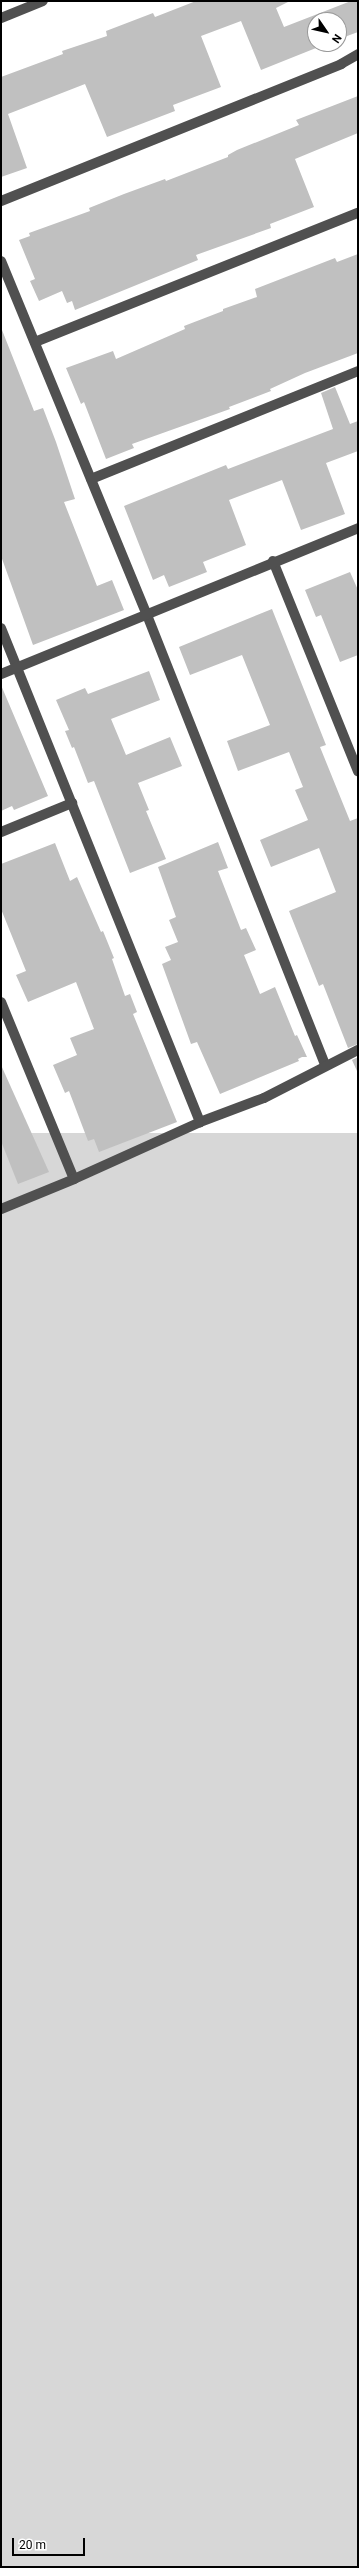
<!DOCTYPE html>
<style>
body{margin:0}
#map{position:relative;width:359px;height:2568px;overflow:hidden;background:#fff;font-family:Roboto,sans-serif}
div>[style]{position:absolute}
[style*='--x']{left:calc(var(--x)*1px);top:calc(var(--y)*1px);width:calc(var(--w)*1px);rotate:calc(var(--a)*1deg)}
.green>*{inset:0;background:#d7d7d7;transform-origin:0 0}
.building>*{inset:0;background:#c0c0c0}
.minor>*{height:10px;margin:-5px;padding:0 5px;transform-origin:5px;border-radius:5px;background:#505050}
span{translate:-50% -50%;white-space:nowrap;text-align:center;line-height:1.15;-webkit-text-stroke:3px #fff;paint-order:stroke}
.frame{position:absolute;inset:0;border:2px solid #000;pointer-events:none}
.north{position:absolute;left:307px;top:12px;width:40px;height:40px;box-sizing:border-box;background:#fff;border:1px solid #999;border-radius:50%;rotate:124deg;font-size:11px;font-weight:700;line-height:16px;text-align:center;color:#000}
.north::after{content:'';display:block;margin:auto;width:14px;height:18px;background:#000;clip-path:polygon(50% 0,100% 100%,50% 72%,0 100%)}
.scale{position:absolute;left:12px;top:2538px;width:73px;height:18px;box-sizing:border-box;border:2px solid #000;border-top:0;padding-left:5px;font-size:12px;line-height:14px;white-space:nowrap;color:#000;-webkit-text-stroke:3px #fff;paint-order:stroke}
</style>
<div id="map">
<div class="green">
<i style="left:358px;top:1133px;width:1434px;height:403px;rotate:90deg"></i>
</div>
<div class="building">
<i style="clip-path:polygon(196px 1px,290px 1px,276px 8px,284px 27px,351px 1px,358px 1px,358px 32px,339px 39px,339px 20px,315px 20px,315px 44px,326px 44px,261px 70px,241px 21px,201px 36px,221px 87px,173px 105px,175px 111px,107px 137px,85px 84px,8px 114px,27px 168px,1px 177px,1px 77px,63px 54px,62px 51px,107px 36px,106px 31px,153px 13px,155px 17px)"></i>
<i style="clip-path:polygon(358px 96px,358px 133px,295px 159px,314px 207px,270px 224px,271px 228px,196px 255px,198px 260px,75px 310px,72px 301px,67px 303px,62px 291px,39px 301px,30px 281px,35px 279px,19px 240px,30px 236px,29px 233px,90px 211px,89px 208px,124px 194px,165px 179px,166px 181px,228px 157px,228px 155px,237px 150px,299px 125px,296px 120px)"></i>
<i style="clip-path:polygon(358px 254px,358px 353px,305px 373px,270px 389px,271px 391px,229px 407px,230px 409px,132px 444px,134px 448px,106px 459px,84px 402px,81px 404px,66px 368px,113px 351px,116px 359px,185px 329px,184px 326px,223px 311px,223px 309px,257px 297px,255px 289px,335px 258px,337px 262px)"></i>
<i style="clip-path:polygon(2px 330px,34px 411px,43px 408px,56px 442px,75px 499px,64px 502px,97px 586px,112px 580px,124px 610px,33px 645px,1px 556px)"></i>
<i style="clip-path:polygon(335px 387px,350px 424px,358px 421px,358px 451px,326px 463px,345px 514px,301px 530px,282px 480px,229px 500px,246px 545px,203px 562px,207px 572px,169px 587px,164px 575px,153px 580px,124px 506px,226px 465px,228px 469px,333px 429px,321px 393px)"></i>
<i style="clip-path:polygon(350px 572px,358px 590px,358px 655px,340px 662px,321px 615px,316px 617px,305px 590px)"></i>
<i style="clip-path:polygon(272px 609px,326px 745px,320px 747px,350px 821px,358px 818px,358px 1044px,348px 1048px,323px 984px,319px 986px,289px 911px,336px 892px,319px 848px,271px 867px,260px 840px,308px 820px,295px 790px,303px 787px,289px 752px,238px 771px,227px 741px,270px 725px,242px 655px,190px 675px,179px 647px)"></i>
<i style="clip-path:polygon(149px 671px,160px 700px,111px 719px,126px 755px,170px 737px,182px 766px,138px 783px,149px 810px,146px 811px,166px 859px,130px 873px,94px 781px,88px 783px,74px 747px,72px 748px,65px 731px,69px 730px,56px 700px,85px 688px,88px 694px)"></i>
<i style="clip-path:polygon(1px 685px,48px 796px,14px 810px,12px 806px,1px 811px)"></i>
<i style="clip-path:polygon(218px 842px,228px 868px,218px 871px,241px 930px,246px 928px,256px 950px,244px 955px,260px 994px,275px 987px,295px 1036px,297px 1035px,307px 1057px,302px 1057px,298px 1059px,299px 1061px,220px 1094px,197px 1042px,191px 1044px,162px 964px,171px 960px,165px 947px,178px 942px,169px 920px,176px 917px,158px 867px)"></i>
<i style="clip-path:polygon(55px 843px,70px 881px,77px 877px,101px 932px,103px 931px,114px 958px,112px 959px,125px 996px,130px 994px,137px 1012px,133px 1014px,177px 1122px,99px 1152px,94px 1139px,88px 1141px,69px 1091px,65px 1093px,53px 1065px,77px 1055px,70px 1038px,94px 1029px,76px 982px,28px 1002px,16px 975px,26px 971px,1px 909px,1px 864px)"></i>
<i style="clip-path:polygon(358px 1057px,358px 1070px,357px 1071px,352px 1060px)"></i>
<i style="clip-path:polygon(1px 1065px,49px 1172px,18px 1184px,1px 1141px)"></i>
</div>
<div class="minor">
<i style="--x:1;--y:18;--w:45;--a:-22"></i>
<i style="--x:1;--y:201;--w:367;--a:-21.9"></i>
<i style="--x:341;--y:64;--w:20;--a:-30"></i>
<i style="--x:1;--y:261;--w:383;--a:67.6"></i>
<i style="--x:147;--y:615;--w:485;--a:68.4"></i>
<i style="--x:35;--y:342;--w:348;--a:-21.8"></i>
<i style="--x:91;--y:479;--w:288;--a:-22"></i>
<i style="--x:273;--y:561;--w:227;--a:68"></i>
<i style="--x:1;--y:628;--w:533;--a:68.06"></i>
<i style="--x:1;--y:674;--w:386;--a:-22.2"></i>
<i style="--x:1;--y:832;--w:77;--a:-22.2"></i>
<i style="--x:1;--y:1002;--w:191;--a:67.6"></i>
<i style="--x:1;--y:1209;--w:79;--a:-22.3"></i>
<i style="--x:74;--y:1179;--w:138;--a:-24.3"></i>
<i style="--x:200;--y:1122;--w:68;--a:-20.6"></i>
<i style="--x:264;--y:1098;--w:106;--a:-27.1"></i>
</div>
<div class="frame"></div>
<div class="north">N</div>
<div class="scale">20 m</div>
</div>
